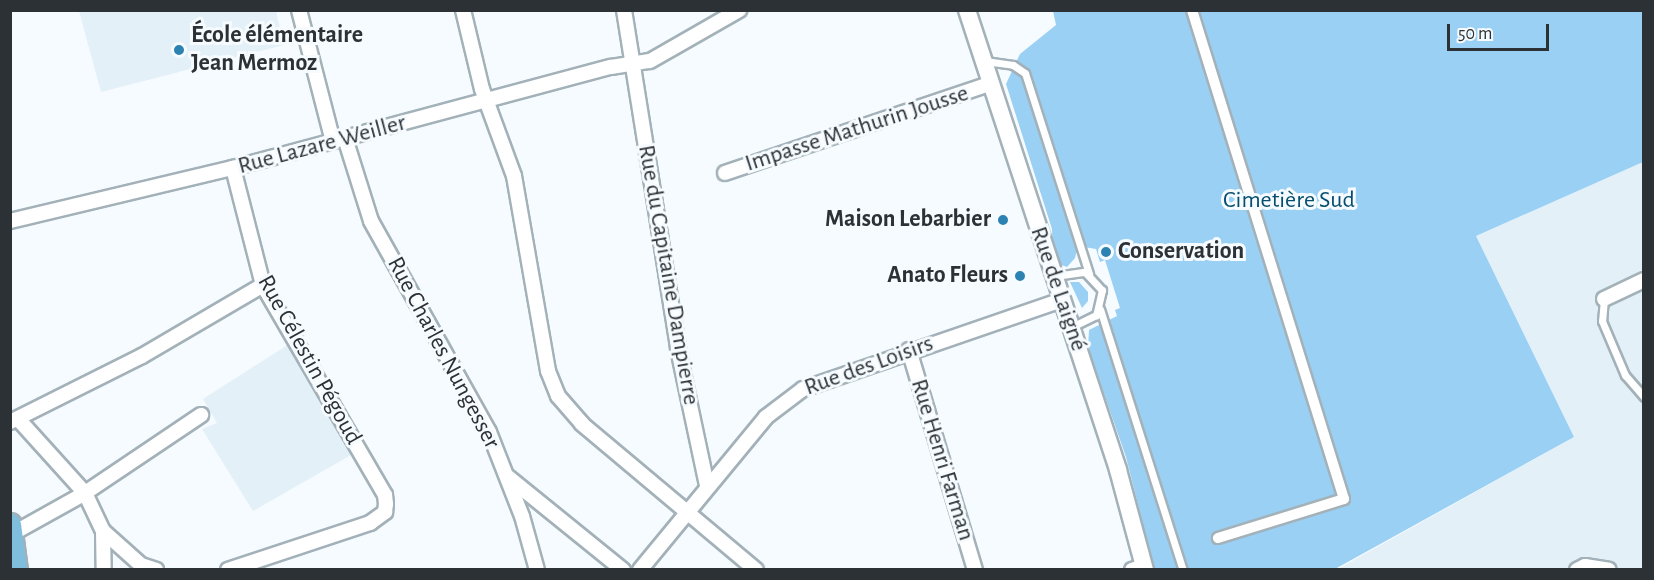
<!DOCTYPE html>
<meta charset="utf-8">
<style>
body{margin:0}
#map{position:relative;width:1654px;height:580px;overflow:hidden;background:#f6fbff;font-family:"Alegreya Sans",sans-serif}
div>[style]{position:absolute}
[style*='--x']{left:calc(var(--x)*1px);top:calc(var(--y)*1px);width:calc(var(--w)*1px);rotate:calc(var(--a)*1deg)}
.built>*{inset:0;background:#e3f0f8}
.green>*{inset:0;background:#99d0f4}
.roads{filter:drop-shadow(2px 0 #a3b1b9) drop-shadow(-2px 0 #a3b1b9) drop-shadow(0 2px #a3b1b9) drop-shadow(0 -2px #a3b1b9)}
.service>*{height:7px;margin:-3.5px;padding:0 3.5px;transform-origin:3.5px;border-radius:3.5px;background:#fff}
.pedestrian>*{height:10px;margin:-5px;padding:0 5px;transform-origin:5px;border-radius:5px;background:#fff}
.minor>*{height:14px;margin:-7px;padding:0 7px;transform-origin:7px;border-radius:7px;background:#fff}
.tertiary>*{height:16px;margin:-8px;padding:0 8px;transform-origin:8px;border-radius:8px;background:#fff}
.primary>*{height:21px;margin:-10.5px;padding:0 10.5px;transform-origin:10.5px;border-radius:10.5px;background:#80bede}
.dots>*{width:16px;height:16px;translate:-50% -50%;box-sizing:border-box;border:3px solid #f6fbff;border-radius:50%}
span{translate:-50% -50%;white-space:nowrap;text-align:center;line-height:1.15;-webkit-text-stroke:6px #f6fbff;paint-order:stroke}
.poi-label{font-size:24px;color:#2c3135;font-weight:700}
.left{translate:0 -50%;text-align:left}
.right{translate:-100% -50%;text-align:right}
.street-label{font-size:24px;color:#2c3135}
.park-label{font-size:24px;color:#064e70}
.frame{position:absolute;inset:0;border:12px solid #2c3135;pointer-events:none}
.scale{position:absolute;left:1447px;top:24px;width:102px;height:27px;box-sizing:border-box;border:3px solid #2c3135;border-top:0;padding-left:8px;font-size:18px;line-height:21px;white-space:nowrap;color:#2c3135;-webkit-text-stroke:4px #f6fbff;paint-order:stroke}
</style>
<div id="map">
<div class="built">
<i style="clip-path:polygon(79px 11px,276px 11px,284px 45px,101px 92px)"></i>
<i style="clip-path:polygon(1643px 162px,1643px 569px,1336px 570px,1574px 437px,1476px 236px)"></i>
<i style="clip-path:polygon(289px 344px,351px 455px,253px 511px,202px 429px,217px 423px,203px 399px)"></i>
</div>
<div class="green">
<i style="clip-path:polygon(1053px 11px,1643px 11px,1643px 162px,1476px 236px,1574px 437px,1335px 569px,1154px 569px,1126px 457px,1088px 348px,1089px 330px,1117px 316px,1115px 310px,1120px 308px,1105px 260px,1100px 262px,1096px 249px,1078px 246px,1075px 258px,1067px 267px,1053px 262px,1052px 229px,1006px 84px,1020px 54px,1056px 25px)"></i>
<i style="clip-path:polygon(1070px 282px,1079px 282px,1088px 292px,1088px 301px,1082px 308px)"></i>
</div>
<div class="roads">
<div class="service">
<i style="--x:985;--y:61;--w:28;--a:8"></i>
<i style="--x:1013;--y:65;--w:14;--a:34"></i>
<i style="--x:1025;--y:73;--w:211;--a:72.3"></i>
<i style="--x:1055;--y:276;--w:30;--a:-8"></i>
<i style="--x:1085;--y:272;--w:25;--a:47"></i>
<i style="--x:1102;--y:290;--w:26;--a:103"></i>
<i style="--x:1096;--y:315;--w:28;--a:154"></i>
<i style="--x:1604;--y:299;--w:22;--a:95"></i>
<i style="--x:1602;--y:321;--w:59;--a:66.9"></i>
<i style="--x:1625;--y:375;--w:29;--a:49"></i>
<i style="--x:1100;--y:309;--w:274;--a:72.4"></i>
</div>
<div class="pedestrian">
<i style="--x:1192;--y:10;--w:512;--a:72.73"></i>
<i style="--x:1344;--y:499;--w:132;--a:162.8"></i>
</div>
<div class="minor">
<i style="--x:299;--y:10;--w:135;--a:75.5"></i>
<i style="--x:463;--y:10;--w:81;--a:76.5"></i>
<i style="--x:482;--y:89;--w:93;--a:69.8"></i>
<i style="--x:514;--y:176;--w:198;--a:80.1"></i>
<i style="--x:548;--y:371;--w:27;--a:68"></i>
<i style="--x:558;--y:396;--w:37;--a:49"></i>
<i style="--x:582;--y:424;--w:227;--a:40"></i>
<i style="--x:624;--y:10;--w:343;--a:80.9"></i>
<i style="--x:678;--y:349;--w:140;--a:78"></i>
<i style="--x:345;--y:138;--w:87;--a:72.6"></i>
<i style="--x:371;--y:221;--w:242;--a:60.8"></i>
<i style="--x:489;--y:432;--w:90;--a:68.6"></i>
<i style="--x:522;--y:516;--w:56;--a:74.5"></i>
<i style="--x:725;--y:173;--w:280;--a:-18.6"></i>
<i style="--x:10;--y:221;--w:229;--a:-13.4"></i>
<i style="--x:233;--y:168;--w:391;--a:-15"></i>
<i style="--x:611;--y:67;--w:39;--a:-9"></i>
<i style="--x:650;--y:61;--w:103;--a:-29.8"></i>
<i style="--x:1604;--y:299;--w:44;--a:-25.4"></i>
<i style="--x:909;--y:350;--w:230;--a:73.3"></i>
<i style="--x:19;--y:420;--w:98;--a:47.9"></i>
<i style="--x:85;--y:493;--w:42;--a:64.7"></i>
<i style="--x:103;--y:531;--w:39;--a:89"></i>
<i style="--x:10;--y:422;--w:148;--a:-26.6"></i>
<i style="--x:142;--y:356;--w:140;--a:-30.4"></i>
<i style="--x:508;--y:477;--w:148;--a:39"></i>
<i style="--x:103;--y:531;--w:51;--a:41.8"></i>
<i style="--x:141;--y:565;--w:16;--a:18"></i>
<i style="--x:10;--y:535;--w:86;--a:-29.2"></i>
<i style="--x:85;--y:493;--w:140;--a:-33.9"></i>
<i style="--x:228;--y:570;--w:150;--a:-18.3"></i>
<i style="--x:370;--y:523;--w:19;--a:-36"></i>
<i style="--x:385;--y:512;--w:8;--a:-83"></i>
<i style="--x:386;--y:504;--w:9;--a:-96"></i>
<i style="--x:385;--y:495;--w:243;--a:-120.2"></i>
<i style="--x:263;--y:285;--w:121;--a:-104.4"></i>
<i style="--x:640;--y:570;--w:198;--a:-50.5"></i>
<i style="--x:766;--y:417;--w:46;--a:-37.1"></i>
<i style="--x:803;--y:389;--w:274;--a:-19"></i>
<i style="--x:1132;--y:570;--w:13;--a:-18"></i>
<i style="--x:1577;--y:570;--w:9;--a:-27"></i>
<i style="--x:1585;--y:566;--w:24;--a:9"></i>
</div>
<div class="tertiary">
<i style="--x:967;--y:10;--w:484;--a:71.8"></i>
<i style="--x:1118;--y:470;--w:104;--a:74.9"></i>
</div>
<div class="primary">
<i style="--x:10;--y:524;--w:46;--a:82.6"></i>
</div>
</div>
<div class="dots">
<i style="left:179px;top:50px;background:#2c82b1"></i>
<i style="left:1003px;top:220px;background:#2c82b1"></i>
<i style="left:1106px;top:252px;background:#2c82b1"></i>
<i style="left:1020px;top:276px;background:#2c82b1"></i>
</div>
<div class="poi-label">
<span class="left" style="left:191px;top:50px">École élémentaire<br>Jean Mermoz</span>
<span class="right" style="left:991px;top:220px">Maison Lebarbier</span>
<span class="left" style="left:1118px;top:252px">Conservation</span>
<span class="right" style="left:1008px;top:276px">Anato Fleurs</span>
</div>
<div class="street-label">
<span style="left:857px;top:129px;rotate:-18deg">Impasse Mathurin Jousse</span>
<span style="left:322px;top:145px;rotate:-15deg">Rue Lazare Weiller</span>
<span style="left:668px;top:275px;rotate:80deg">Rue du Capitaine Dampierre</span>
<span style="left:1058px;top:289px;rotate:71deg">Rue de Laigné</span>
<span style="left:443px;top:353px;rotate:62deg">Rue Charles Nungesser</span>
<span style="left:309px;top:360px;rotate:61deg">Rue Célestin Pégoud</span>
<span style="left:869px;top:366px;rotate:-20deg">Rue des Loisirs</span>
<span style="left:942px;top:460px;rotate:73deg">Rue Henri Farman</span>
</div>
<div class="park-label">
<span style="left:1289px;top:201px">Cimetière Sud</span>
</div>
<div class="frame"></div>
<div class="scale">50 m</div>
</div>
